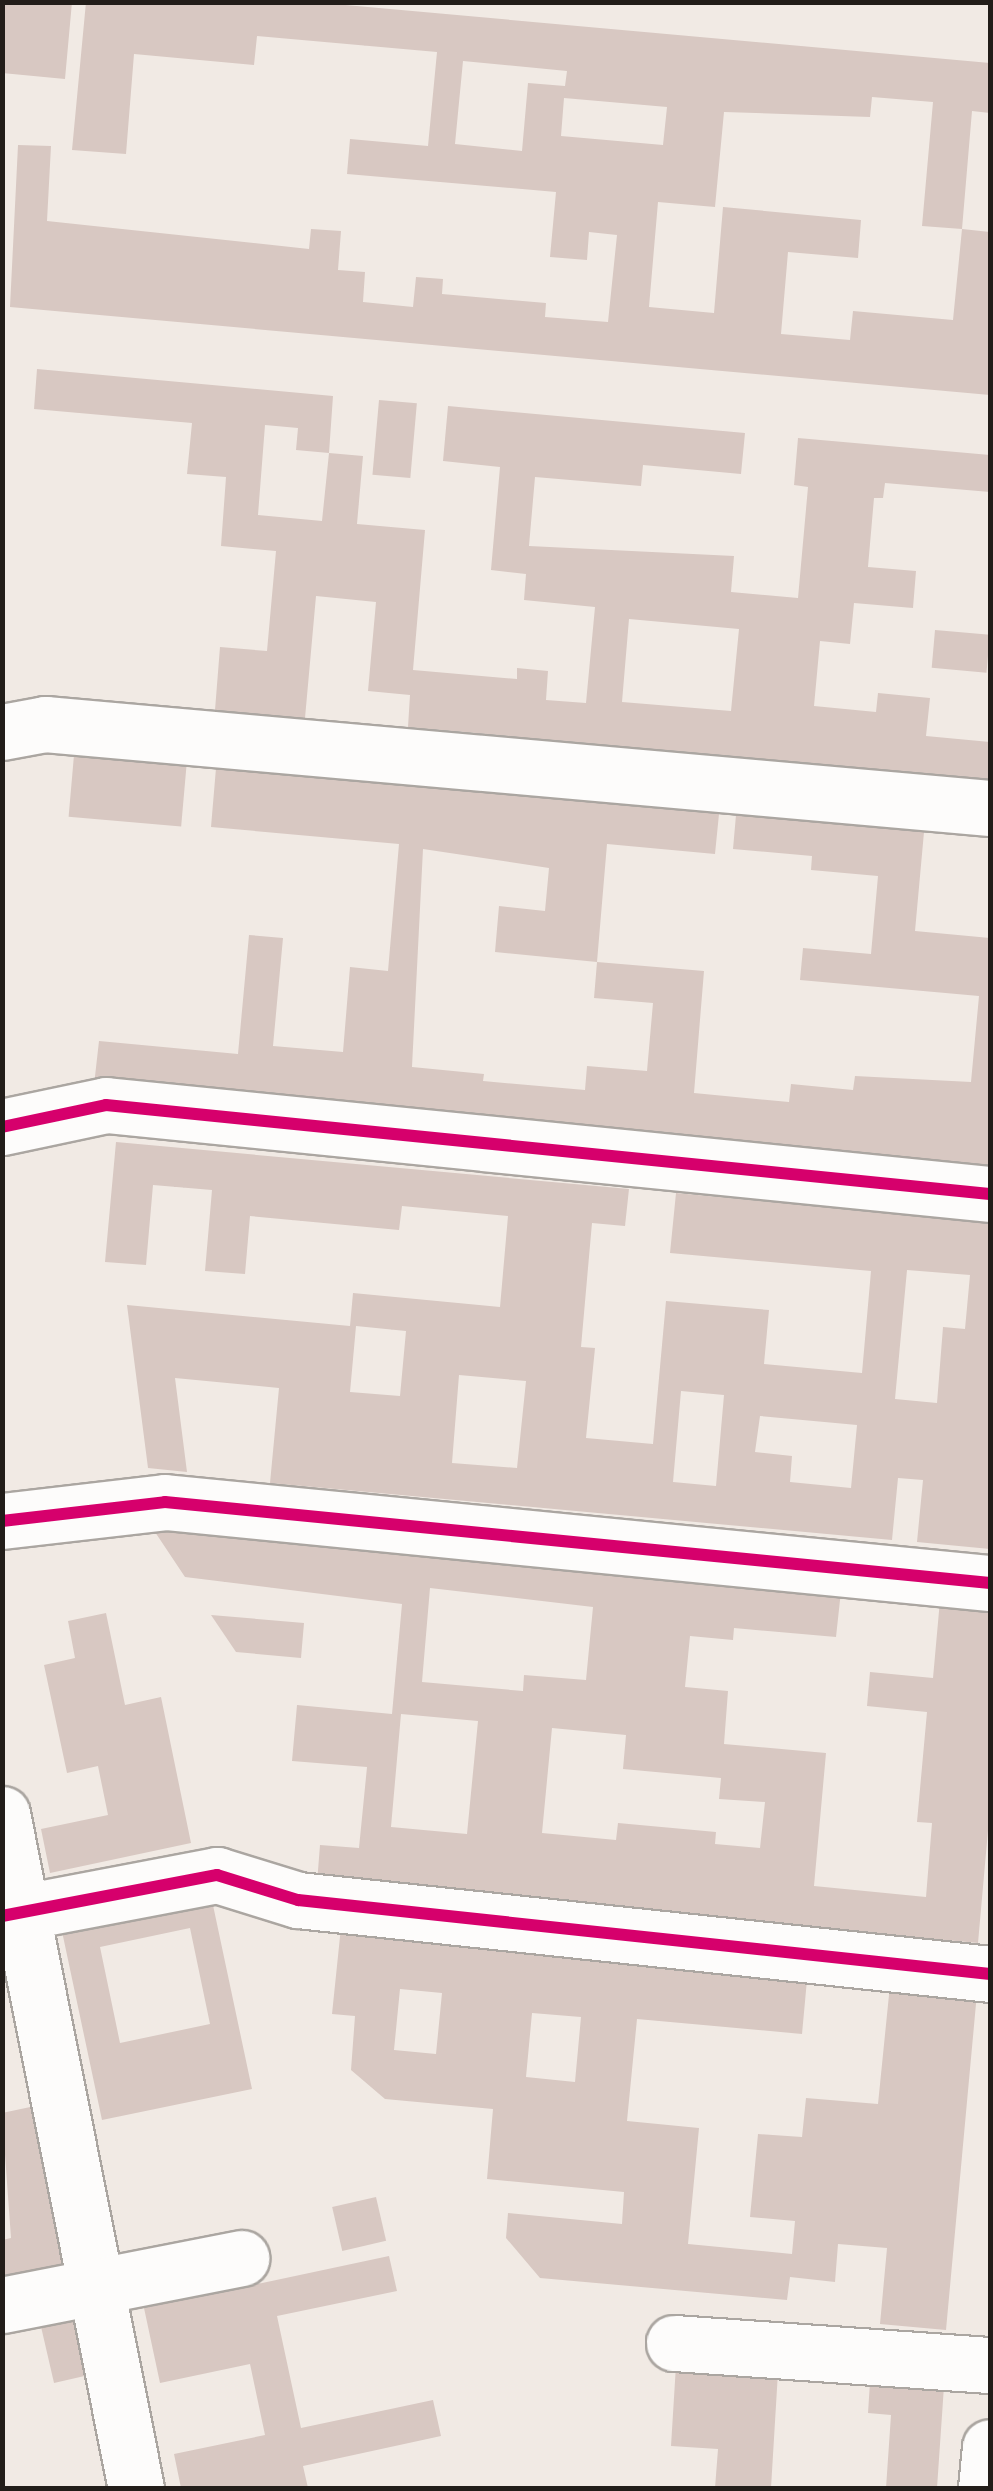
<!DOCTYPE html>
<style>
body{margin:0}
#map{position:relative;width:993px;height:2491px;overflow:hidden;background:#f1eae4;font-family:Rubik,sans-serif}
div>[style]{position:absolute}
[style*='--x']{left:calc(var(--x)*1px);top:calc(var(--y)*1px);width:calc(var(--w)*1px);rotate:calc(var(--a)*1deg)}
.building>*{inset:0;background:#d8c8c2;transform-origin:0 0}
.roads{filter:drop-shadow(2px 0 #aba6a1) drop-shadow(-2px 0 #aba6a1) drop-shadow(0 2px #aba6a1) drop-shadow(0 -2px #aba6a1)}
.minor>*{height:55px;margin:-27.5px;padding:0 27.5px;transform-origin:27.5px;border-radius:27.5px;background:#fdfcfb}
.cycleway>*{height:12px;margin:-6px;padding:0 6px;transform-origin:6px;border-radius:6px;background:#d6006c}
span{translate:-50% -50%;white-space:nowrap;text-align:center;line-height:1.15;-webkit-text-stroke:9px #fef9f4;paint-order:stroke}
.frame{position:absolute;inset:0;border:5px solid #221d19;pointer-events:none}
</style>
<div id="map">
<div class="building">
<i style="clip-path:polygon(2px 2px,72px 2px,65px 79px,2px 73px)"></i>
<i style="clip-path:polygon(evenodd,86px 2px,312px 2px,990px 63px,990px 113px,972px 111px,962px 229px,990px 232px,990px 395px,10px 307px,18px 145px,51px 146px,47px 221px,309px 249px,311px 229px,341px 231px,338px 270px,365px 272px,363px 302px,413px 307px,416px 277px,443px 279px,442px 294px,546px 303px,545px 317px,608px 322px,617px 235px,589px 232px,587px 260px,550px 257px,556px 192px,347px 174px,350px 139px,428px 146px,437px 52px,257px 36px,254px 65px,134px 54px,126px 154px,72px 150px,86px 2px,463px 61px,567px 71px,565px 86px,528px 83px,522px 151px,455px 144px,463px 61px,86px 2px,872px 97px,933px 102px,922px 226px,962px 229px,953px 320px,853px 311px,850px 340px,781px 334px,788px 252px,858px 258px,861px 220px,723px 207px,714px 313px,649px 307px,658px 202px,715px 207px,724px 112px,870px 117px,872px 97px,86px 2px,564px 98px,667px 107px,663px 145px,561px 136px,564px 98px)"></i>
<i style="clip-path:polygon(evenodd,37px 369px,333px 396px,329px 453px,296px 450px,298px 428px,265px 425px,258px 515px,322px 521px,329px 453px,363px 456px,357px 524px,425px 530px,413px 670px,517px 679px,517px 668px,548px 671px,546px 700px,586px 703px,595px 607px,524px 600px,526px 574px,491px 570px,500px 467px,443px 461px,448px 406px,745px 433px,741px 474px,643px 465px,641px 486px,535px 477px,529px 546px,734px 556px,731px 592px,798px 598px,808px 487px,794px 485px,798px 438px,990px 455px,990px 492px,885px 483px,883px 498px,874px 498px,868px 567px,916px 571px,913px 608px,854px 603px,850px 644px,820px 641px,814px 706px,876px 712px,878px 693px,930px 698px,926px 736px,990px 742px,990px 779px,408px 727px,410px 695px,368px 691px,376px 602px,316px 596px,305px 718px,215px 710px,220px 647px,267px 651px,276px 551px,221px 546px,226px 477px,187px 474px,192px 423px,34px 409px,37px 369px,629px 619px,739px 629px,731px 711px,622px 702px,629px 619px)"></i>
<i style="left:379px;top:400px;width:38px;height:75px;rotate:5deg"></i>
<i style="left:935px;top:630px;width:55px;height:38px;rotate:5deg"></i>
<i style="left:74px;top:755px;width:113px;height:62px;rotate:5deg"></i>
<i style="clip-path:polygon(216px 768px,719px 814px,715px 854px,607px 844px,597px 962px,495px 952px,499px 906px,545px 911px,549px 868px,423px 849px,412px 1067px,484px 1074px,483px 1081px,585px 1090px,587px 1066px,647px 1071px,653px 1003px,594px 998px,597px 962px,704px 971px,694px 1093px,789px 1102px,791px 1084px,853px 1090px,855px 1076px,971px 1082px,979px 996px,800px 980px,803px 948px,871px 954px,878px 876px,811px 870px,812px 856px,733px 849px,736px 815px,924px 832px,915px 931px,990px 938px,990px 1166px,94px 1085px,99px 1041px,238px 1054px,249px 935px,283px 938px,273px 1046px,343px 1052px,350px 967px,388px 971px,399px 844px,211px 827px)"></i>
<i style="clip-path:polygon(evenodd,116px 1142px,629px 1189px,625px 1226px,592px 1223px,581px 1347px,595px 1348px,586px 1438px,653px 1444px,666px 1301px,769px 1310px,764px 1364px,862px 1373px,871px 1271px,670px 1253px,676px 1193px,990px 1222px,990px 1549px,917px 1542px,923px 1480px,898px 1478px,892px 1540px,270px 1483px,279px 1388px,175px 1378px,187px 1472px,148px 1468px,127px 1305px,350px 1326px,353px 1293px,500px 1307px,508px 1216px,402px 1206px,399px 1230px,250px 1216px,245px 1274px,205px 1271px,212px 1190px,153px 1185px,146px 1265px,105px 1262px,116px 1142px,907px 1270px,970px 1275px,965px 1329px,943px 1327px,937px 1403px,895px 1399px,907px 1270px,116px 1142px,356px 1326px,406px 1331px,400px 1396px,350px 1392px,356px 1326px,116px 1142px,459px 1375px,526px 1381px,517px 1468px,452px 1463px,459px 1375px,116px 1142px,681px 1391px,724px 1395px,716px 1486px,673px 1482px,681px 1391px,116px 1142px,760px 1416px,857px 1425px,851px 1488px,790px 1482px,792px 1456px,755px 1452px,760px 1416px)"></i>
<i style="clip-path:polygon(evenodd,153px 1529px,841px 1591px,836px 1637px,734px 1628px,733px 1640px,690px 1636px,685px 1687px,728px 1691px,724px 1744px,826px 1753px,814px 1886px,926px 1897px,932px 1823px,917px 1822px,927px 1712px,867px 1706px,870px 1672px,933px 1678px,940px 1600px,990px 1605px,990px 1808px,978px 1943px,317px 1883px,320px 1845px,359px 1848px,367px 1767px,292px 1761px,297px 1705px,392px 1714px,402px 1604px,185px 1577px,153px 1529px,430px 1588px,593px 1607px,586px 1680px,524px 1675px,523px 1691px,422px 1682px,430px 1588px,153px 1529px,401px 1714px,478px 1721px,467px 1834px,391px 1827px,401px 1714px,153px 1529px,552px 1728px,626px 1735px,623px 1769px,721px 1778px,719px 1799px,765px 1802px,760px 1848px,715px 1844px,716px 1832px,618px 1823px,616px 1840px,542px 1833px,552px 1728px)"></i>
<i style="clip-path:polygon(106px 1613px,125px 1705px,161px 1697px,191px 1843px,50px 1873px,41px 1829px,108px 1815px,98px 1766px,67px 1773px,44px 1665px,75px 1658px,68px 1621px)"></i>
<i style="clip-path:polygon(211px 1615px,304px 1623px,301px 1658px,236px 1652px)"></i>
<i style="clip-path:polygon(evenodd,210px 1891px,252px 2089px,102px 2120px,60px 1922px,210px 1891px,190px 1928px,210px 2024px,120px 2043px,100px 1947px,190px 1928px)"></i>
<i style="clip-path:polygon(evenodd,341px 1927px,808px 1969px,802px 2034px,637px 2019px,627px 2121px,699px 2128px,688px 2244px,792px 2254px,795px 2221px,750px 2217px,758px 2134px,802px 2137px,806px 2098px,878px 2104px,890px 1985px,977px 1993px,946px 2330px,880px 2324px,887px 2248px,838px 2244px,835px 2282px,790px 2277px,787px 2300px,540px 2278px,506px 2238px,508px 2213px,622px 2224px,624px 2192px,487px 2179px,493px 2109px,385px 2099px,351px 2070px,355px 2016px,332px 2014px,341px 1927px,400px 1989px,442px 1993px,436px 2054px,394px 2050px,400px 1989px,341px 1927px,532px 2013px,581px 2017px,575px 2082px,526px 2077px,532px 2013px)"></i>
<i style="clip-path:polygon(35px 2106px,69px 2264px,2px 2278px,2px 2240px,11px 2238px,2px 2113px)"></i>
<i style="left:376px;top:2197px;width:45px;height:45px;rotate:77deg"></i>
<i style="clip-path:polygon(389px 2256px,397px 2291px,277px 2316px,301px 2428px,433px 2400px,441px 2436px,303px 2466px,308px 2488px,181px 2488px,174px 2454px,265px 2435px,250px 2364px,160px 2383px,144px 2308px)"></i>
<i style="left:78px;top:2318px;width:58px;height:38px;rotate:77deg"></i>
<i style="clip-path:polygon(676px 2365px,778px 2372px,771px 2488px,715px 2488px,718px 2449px,671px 2446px)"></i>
<i style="clip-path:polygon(870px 2382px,944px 2386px,937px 2488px,886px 2488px,891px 2415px,868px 2413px)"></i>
</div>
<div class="roads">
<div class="minor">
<i style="--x:2;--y:732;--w:44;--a:-10.5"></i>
<i style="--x:45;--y:724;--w:949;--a:5.08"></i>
<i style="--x:2;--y:1127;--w:106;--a:-11.9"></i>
<i style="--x:106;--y:1105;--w:888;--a:5.75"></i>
<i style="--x:2;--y:1521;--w:164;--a:-6.6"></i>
<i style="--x:165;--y:1502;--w:829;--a:5.61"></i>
<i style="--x:2;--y:1814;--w:687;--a:78.76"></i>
<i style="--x:2;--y:1916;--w:219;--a:-10.8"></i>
<i style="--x:217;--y:1875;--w:85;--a:17.2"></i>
<i style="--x:298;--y:1900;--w:696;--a:6.1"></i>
<i style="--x:2;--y:2305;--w:244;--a:-11.1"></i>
<i style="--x:674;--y:2343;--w:317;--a:4"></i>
<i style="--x:986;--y:2488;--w:41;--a:-84.4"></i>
</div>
</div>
<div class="cycleway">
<i style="--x:2;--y:1127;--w:106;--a:-11.9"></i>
<i style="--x:106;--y:1105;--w:888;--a:5.75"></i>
<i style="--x:2;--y:1521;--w:164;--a:-6.6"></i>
<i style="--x:165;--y:1502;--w:829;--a:5.61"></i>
<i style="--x:2;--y:1916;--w:219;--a:-10.8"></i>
<i style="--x:217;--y:1875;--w:85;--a:17.2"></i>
<i style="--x:298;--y:1900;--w:696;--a:6.1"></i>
</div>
<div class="frame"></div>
</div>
